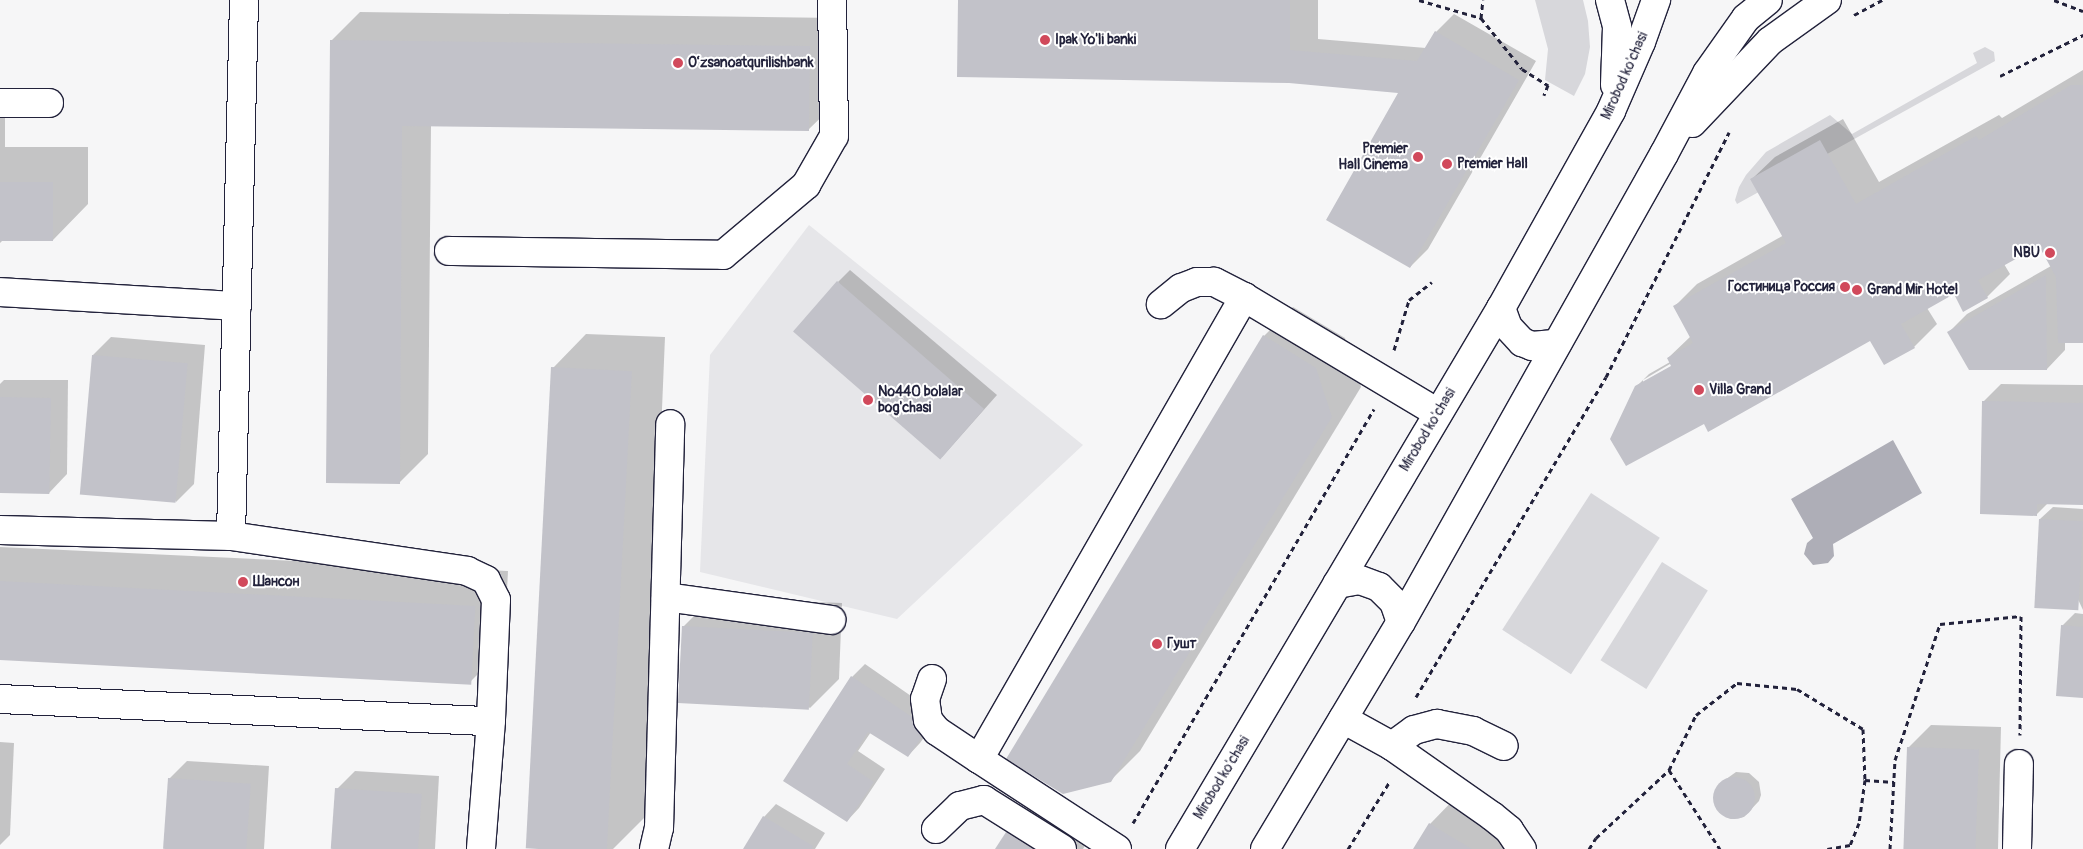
<!DOCTYPE html>
<meta charset="utf-8">
<style>
body{margin:0}
#map{position:relative;width:2083px;height:849px;overflow:hidden;background:#f6f6f7;font-family:Pangolin,sans-serif}
div>[style]{position:absolute}
[style*='--x']{left:calc(var(--x)*1px);top:calc(var(--y)*1px);width:calc(var(--w)*1px);rotate:calc(var(--a)*1deg)}
.built>*{inset:0;background:#e6e6e9}
.green>*{inset:0;background:#d7d7db;transform-origin:0 0}
.water>*{inset:0;background:#aeaeb7}
.shadow>*{inset:0;background:#0003}
.building>*{inset:0;background:#c2c2c9;transform-origin:0 0}
.round{border-radius:50%}
.path>*{height:3px;margin-top:-1.5px;transform-origin:0;background:repeating-linear-gradient(90deg,#22223b 0 5px,transparent 0 9px)}
.roads{filter:drop-shadow(1px 0 #22223b) drop-shadow(-1px 0 #22223b) drop-shadow(0 1px #22223b) drop-shadow(0 -1px #22223b)}
.minor>*{height:28px;margin:-14px;padding:0 14px;transform-origin:14px;border-radius:14px;background:#fff}
.major>*{height:28px;margin:-14px;padding:0 14px;transform-origin:14px;border-radius:14px;background:#fff}
.dots>*{width:14px;height:14px;translate:-50% -50%;box-sizing:border-box;border:2px solid #fff;border-radius:50%}
span{translate:-50% -50%;white-space:nowrap;text-align:center;line-height:1.15;-webkit-text-stroke:4px #fff;paint-order:stroke}
.poi-label{font-size:14px;color:#22223b;font-weight:700}
.left{translate:0 -50%;text-align:left}
.right{translate:-100% -50%;text-align:right}
.street-label{font-size:14px;color:#22223b}
</style>
<div id="map">
<div class="built">
<i style="clip-path:polygon(809px 225px,1083px 445px,897px 619px,700px 572px,710px 355px)"></i>
</div>
<div class="green">
<i style="clip-path:polygon(1535px 0,1583px 0,1588px 21px,1590px 47px,1585px 74px,1574px 96px,1545px 80px,1548px 49px)"></i>
<i style="clip-path:polygon(1985px 47px,1994px 52px,1995px 61px,1737px 204px,1735px 200px,1739px 187px,1746px 175px,1766px 152px,1830px 115px,1852px 134px,1977px 63px,1973px 53px)"></i>
<i style="left:1591px;top:493px;width:82px;height:163px;rotate:33deg"></i>
<i style="left:1662px;top:562px;width:54px;height:116px;rotate:32deg"></i>
</div>
<div class="water">
<i style="clip-path:polygon(1893px 440px,1922px 493px,1833px 544px,1834px 556px,1828px 563px,1813px 565px,1804px 554px,1807px 543px,1813px 538px,1791px 499px)"></i>
</div>
<div class="shadow">
<i style="clip-path:polygon(959px 0,1318px 0,1318px 39px,1426px 48px,1436px 32px,1454px 14px,1536px 61px,1428px 249px,1410px 267px,1403px 89px)"></i>
<i style="clip-path:polygon(360px 12px,838px 18px,838px 101px,808px 130px,431px 125px,428px 454px,399px 483px,331px 41px)"></i>
<i style="clip-path:polygon(evenodd,2083px 70px,2083px 342px,2065px 342px,2065px 350px,2047px 369px,1949px 332px,1967px 314px,2051px 266px,2039px 244px,2004px 264px,2010px 274px,1987px 297px,1954px 293px,1927px 308px,1937px 324px,1914px 347px,1871px 339px,1704px 422px,1636px 387px,1649px 374px,1670px 362px,1668px 358px,1691px 336px,1674px 307px,1697px 284px,1784px 235px,1752px 179px,1775px 157px,1843px 119px,1879px 182px,1999px 115px,2002px 118px,2083px 70px,1675px 361px,1677px 363px,1643px 383px,1643px 380px,1675px 361px)"></i>
<i style="clip-path:polygon(0 104px,5px 104px,5px 147px,88px 147px,88px 204px,53px 240px,3px 240px,0 243px)"></i>
<i style="clip-path:polygon(850px 270px,997px 395px,942px 457px,838px 282px)"></i>
<i style="clip-path:polygon(1293px 307px,1345px 338px,1361px 387px,1140px 751px,1110px 781px,1008px 758px,1264px 336px)"></i>
<i style="clip-path:polygon(586px 334px,665px 337px,645px 817px,613px 849px,569px 849px,553px 368px)"></i>
<i style="clip-path:polygon(111px 337px,205px 345px,194px 484px,176px 502px,93px 355px)"></i>
<i style="clip-path:polygon(4px 380px,68px 380px,67px 474px,49px 493px,0 491px,0 384px)"></i>
<i style="clip-path:polygon(2001px 384px,2083px 385px,2083px 504px,2048px 503px,2037px 514px,1983px 402px)"></i>
<i style="clip-path:polygon(2053px 507px,2083px 509px,2083px 610px,2040px 519px)"></i>
<i style="clip-path:polygon(0 547px,508px 571px,504px 648px,471px 681px,0 658px)"></i>
<i style="clip-path:polygon(712px 598px,842px 603px,839px 679px,810px 708px,683px 627px)"></i>
<i style="clip-path:polygon(2075px 613px,2083px 614px,2083px 697px,2062px 626px)"></i>
<i style="clip-path:polygon(865px 664px,924px 705px,933px 725px,920px 743px,908px 756px,871px 732px,858px 751px,885px 769px,859px 808px,847px 821px,785px 780px,852px 677px)"></i>
<i style="clip-path:polygon(1931px 725px,2001px 727px,1998px 849px,1905px 849px,1908px 748px)"></i>
<i style="clip-path:polygon(0 742px,14px 743px,10px 835px,0 845px)"></i>
<i style="clip-path:polygon(187px 761px,269px 766px,264px 849px,165px 849px,169px 779px)"></i>
<i style="clip-path:polygon(355px 771px,439px 776px,435px 849px,333px 849px,337px 789px)"></i>
<i style="clip-path:polygon(1736px 772px,1749px 773px,1759px 782px,1761px 795px,1759px 801px,1744px 817px,1731px 819px,1720px 813px,1716px 807px,1715px 793px,1722px 782px)"></i>
<i style="clip-path:polygon(1463px 790px,1519px 823px,1504px 849px,1415px 849px,1430px 824px)"></i>
<i style="clip-path:polygon(776px 804px,825px 833px,815px 849px,745px 849px,764px 817px)"></i>
<i style="clip-path:polygon(1029px 809px,1086px 844px,1083px 849px,997px 849px,1011px 827px)"></i>
</div>
<div class="building">
<i style="clip-path:polygon(958px 0,1290px 0,1290px 50px,1417px 61px,1435px 31px,1519px 80px,1410px 268px,1326px 220px,1398px 93px,1289px 83px,957px 77px)"></i>
<i style="clip-path:polygon(330px 40px,810px 46px,809px 131px,402px 126px,400px 484px,326px 483px)"></i>
<i style="clip-path:polygon(2071px 85px,2083px 85px,2083px 343px,2058px 343px,2056px 277px,2039px 246px,1978px 280px,1988px 298px,1963px 312px,1954px 294px,1901px 324px,1915px 348px,1884px 365px,1870px 341px,1708px 432px,1704px 424px,1626px 466px,1610px 439px,1635px 386px,1671px 366px,1667px 358px,1693px 343px,1673px 306px,1786px 243px,1750px 179px,1820px 140px,1856px 204px,1976px 136px,1979px 140px)"></i>
<i style="left:0;top:182px;width:53px;height:59px"></i>
<i style="clip-path:polygon(2046px 275px,2047px 370px,1969px 370px,1947px 332px)"></i>
<i style="left:837px;top:281px;width:195px;height:67px;rotate:41deg"></i>
<i style="clip-path:polygon(1263px 335px,1316px 368px,1332px 417px,1111px 782px,1063px 794px,1006px 759px)"></i>
<i style="left:92px;top:355px;width:96px;height:140px;rotate:5deg"></i>
<i style="left:551px;top:367px;width:81px;height:482px;rotate:3deg"></i>
<i style="left:0;top:397px;width:51px;height:96px;rotate:1deg"></i>
<i style="clip-path:polygon(1982px 401px,2083px 403px,2083px 505px,2037px 504px,2037px 516px,1980px 514px)"></i>
<i style="left:2039px;top:519px;width:44px;height:89px;rotate:3deg"></i>
<i style="left:0;top:581px;width:476px;height:79px;rotate:3deg"></i>
<i style="clip-path:polygon(2061px 625px,2083px 627px,2083px 698px,2056px 696px)"></i>
<i style="left:682px;top:626px;width:131px;height:77px;rotate:3deg"></i>
<i style="clip-path:polygon(851px 676px,912px 717px,921px 738px,908px 757px,868px 732px,847px 764px,874px 782px,847px 822px,783px 781px)"></i>
<i style="left:1907px;top:747px;width:72px;height:102px;rotate:2deg"></i>
<i class="round" style="left:1713px;top:777px;width:42px;height:42px"></i>
<i style="left:168px;top:778px;width:83px;height:71px;rotate:4deg"></i>
<i style="left:335px;top:788px;width:87px;height:61px;rotate:4deg"></i>
<i style="clip-path:polygon(763px 816px,813px 846px,812px 849px,743px 849px)"></i>
<i style="clip-path:polygon(1429px 823px,1450px 836px,1472px 849px,1413px 849px)"></i>
<i style="clip-path:polygon(1010px 826px,1046px 849px,995px 849px)"></i>
</div>
<div class="path">
<i style="--x:1419;--y:0;--w:65;--a:16.2"></i>
<i style="--x:1481;--y:18;--w:65;--a:51.2"></i>
<i style="--x:1522;--y:69;--w:31;--a:32"></i>
<i style="--x:1548;--y:85;--w:11;--a:112"></i>
<i style="--x:2054;--y:0;--w:31;--a:21"></i>
<i style="--x:1854;--y:15;--w:32;--a:-28"></i>
<i style="--x:1481;--y:18;--w:18;--a:-84"></i>
<i style="--x:2000;--y:76;--w:93;--a:-26.3"></i>
<i style="--x:1394;--y:350;--w:52;--a:-73.3"></i>
<i style="--x:1409;--y:300;--w:29;--a:-38"></i>
<i style="--x:1416;--y:697;--w:372;--a:-59.3"></i>
<i style="--x:1606;--y:377;--w:274;--a:-63.3"></i>
<i style="--x:1669;--y:770;--w:94;--a:57.2"></i>
<i style="--x:1865;--y:780;--w:29;--a:4"></i>
<i style="--x:1133;--y:823;--w:479;--a:-59.8"></i>
<i style="--x:1348;--y:849;--w:80;--a:-58.3"></i>
<i style="--x:1589;--y:849;--w:13;--a:-58"></i>
<i style="--x:1596;--y:838;--w:100;--a:-43"></i>
<i style="--x:1669;--y:770;--w:61;--a:-63.9"></i>
<i style="--x:1696;--y:715;--w:52;--a:-38"></i>
<i style="--x:1737;--y:683;--w:60;--a:5.7"></i>
<i style="--x:1797;--y:689;--w:77;--a:31.2"></i>
<i style="--x:1863;--y:729;--w:51;--a:87.8"></i>
<i style="--x:1865;--y:780;--w:43;--a:97.9"></i>
<i style="--x:1859;--y:823;--w:24;--a:112"></i>
<i style="--x:1850;--y:845;--w:23;--a:170"></i>
<i style="--x:1890;--y:849;--w:89;--a:-86.8"></i>
<i style="--x:1895;--y:760;--w:143;--a:-71.7"></i>
<i style="--x:1940;--y:624;--w:81;--a:-5.6"></i>
<i style="--x:2021;--y:616;--w:119;--a:90.5"></i>
</div>
<div class="roads">
<div class="minor">
<i style="--x:0;--y:103;--w:49;--a:0"></i>
<i style="--x:449;--y:251;--w:274;--a:0.8"></i>
<i style="--x:723;--y:255;--w:109;--a:-40.1"></i>
<i style="--x:806;--y:185;--w:56;--a:-60.3"></i>
<i style="--x:834;--y:136;--w:136;--a:-90.8"></i>
<i style="--x:0;--y:292;--w:237;--a:3.4"></i>
<i style="--x:1244;--y:297;--w:226;--a:30.9"></i>
<i style="--x:0;--y:530;--w:231;--a:1.5"></i>
<i style="--x:231;--y:536;--w:239;--a:8.4"></i>
<i style="--x:467;--y:571;--w:21;--a:25"></i>
<i style="--x:486;--y:580;--w:22;--a:63"></i>
<i style="--x:496;--y:600;--w:121;--a:92.4"></i>
<i style="--x:491;--y:721;--w:128;--a:94.5"></i>
<i style="--x:231;--y:536;--w:536;--a:-88.61"></i>
<i style="--x:666;--y:597;--w:167;--a:7.9"></i>
<i style="--x:932;--y:679;--w:21;--a:109"></i>
<i style="--x:925;--y:699;--w:21;--a:82"></i>
<i style="--x:928;--y:720;--w:14;--a:51"></i>
<i style="--x:937;--y:731;--w:50;--a:33.7"></i>
<i style="--x:0;--y:699;--w:491;--a:2.6"></i>
<i style="--x:1343;--y:719;--w:56;--a:28.9"></i>
<i style="--x:1392;--y:746;--w:122;--a:35"></i>
<i style="--x:1492;--y:816;--w:22;--a:39"></i>
<i style="--x:1509;--y:830;--w:23;--a:56"></i>
<i style="--x:1392;--y:746;--w:27;--a:-36"></i>
<i style="--x:1414;--y:730;--w:24;--a:-15"></i>
<i style="--x:1437;--y:724;--w:37;--a:11"></i>
<i style="--x:1473;--y:731;--w:34;--a:26"></i>
<i style="--x:936;--y:829;--w:33;--a:-44"></i>
<i style="--x:960;--y:806;--w:25;--a:-14"></i>
<i style="--x:984;--y:800;--w:92;--a:32.1"></i>
<i style="--x:654;--y:849;--w:22;--a:-77"></i>
<i style="--x:659;--y:828;--w:404;--a:-88.4"></i>
<i style="--x:1117;--y:849;--w:165;--a:-146.9"></i>
<i style="--x:979;--y:759;--w:533;--a:-60.16"></i>
<i style="--x:1244;--y:297;--w:34;--a:-153"></i>
<i style="--x:1214;--y:282;--w:17;--a:180"></i>
<i style="--x:1197;--y:282;--w:17;--a:159"></i>
<i style="--x:1181;--y:288;--w:26;--a:141"></i>
<i style="--x:2017;--y:849;--w:85;--a:-88.7"></i>
</div>
<div class="major">
<i style="--x:1610;--y:0;--w:28;--a:75"></i>
<i style="--x:1617;--y:27;--w:58;--a:92"></i>
<i style="--x:1692;--y:123;--w:113;--a:-46.4"></i>
<i style="--x:1770;--y:41;--w:70;--a:-35.7"></i>
<i style="--x:1501;--y:308;--w:20;--a:70"></i>
<i style="--x:1508;--y:327;--w:21;--a:47"></i>
<i style="--x:1522;--y:342;--w:11;--a:22"></i>
<i style="--x:1532;--y:346;--w:25;--a:-5"></i>
<i style="--x:1337;--y:584;--w:23;--a:-10"></i>
<i style="--x:1360;--y:580;--w:20;--a:20"></i>
<i style="--x:1379;--y:587;--w:21;--a:45"></i>
<i style="--x:1394;--y:602;--w:21;--a:71"></i>
<i style="--x:1180;--y:849;--w:629;--a:-59.32"></i>
<i style="--x:1501;--y:308;--w:226;--a:-60.8"></i>
<i style="--x:1611;--y:111;--w:75;--a:-66.5"></i>
<i style="--x:1641;--y:42;--w:45;--a:-70.3"></i>
<i style="--x:1265;--y:849;--w:265;--a:-59.1"></i>
<i style="--x:1401;--y:622;--w:537;--a:-60.67"></i>
<i style="--x:1664;--y:154;--w:92;--a:-62"></i>
<i style="--x:1707;--y:73;--w:67;--a:-54.7"></i>
<i style="--x:1746;--y:18;--w:28;--a:-39"></i>
</div>
</div>
<div class="dots">
<i style="left:1045px;top:40px;background:#d1495b"></i>
<i style="left:678px;top:63px;background:#d1495b"></i>
<i style="left:1418px;top:157px;background:#d1495b"></i>
<i style="left:1447px;top:164px;background:#d1495b"></i>
<i style="left:2050px;top:253px;background:#d1495b"></i>
<i style="left:1845px;top:287px;background:#d1495b"></i>
<i style="left:1857px;top:290px;background:#d1495b"></i>
<i style="left:1699px;top:390px;background:#d1495b"></i>
<i style="left:868px;top:400px;background:#d1495b"></i>
<i style="left:243px;top:582px;background:#d1495b"></i>
<i style="left:1157px;top:644px;background:#d1495b"></i>
</div>
<div class="poi-label">
<span class="left" style="left:1055px;top:40px">Ipak Yo'li banki</span>
<span class="left" style="left:688px;top:63px">Oʻzsanoatqurilishbank</span>
<span class="right" style="left:1408px;top:157px">Premier<br>Hall Cinema</span>
<span class="left" style="left:1457px;top:164px">Premier Hall</span>
<span class="right" style="left:2040px;top:253px">NBU</span>
<span class="right" style="left:1835px;top:287px">Гостиница Россия</span>
<span class="left" style="left:1867px;top:290px">Grand Mir Hotel</span>
<span class="left" style="left:1709px;top:390px">Villa Grand</span>
<span class="left" style="left:878px;top:400px">№440 bolalar<br>bog'chasi</span>
<span class="left" style="left:253px;top:582px">Шансон</span>
<span class="left" style="left:1167px;top:644px">Гушт</span>
</div>
<div class="street-label">
<span style="left:1625px;top:76px;rotate:-66deg">Mirobod ko'chasi</span>
<span style="left:1428px;top:430px;rotate:-59deg">Mirobod ko'chasi</span>
<span style="left:1222px;top:778px;rotate:-59deg">Mirobod ko'chasi</span>
</div>
</div>
